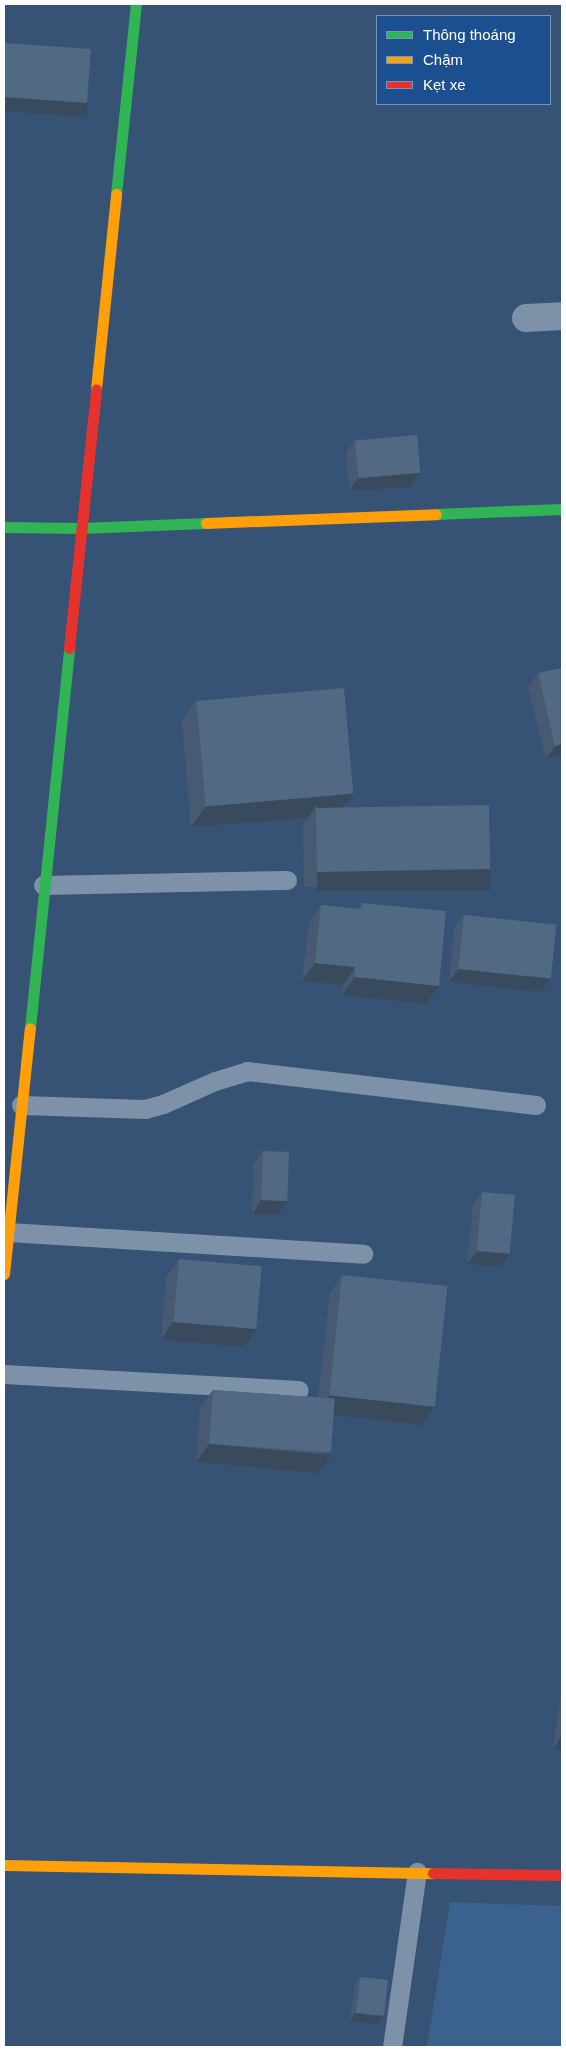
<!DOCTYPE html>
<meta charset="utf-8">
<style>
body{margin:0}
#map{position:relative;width:566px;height:2051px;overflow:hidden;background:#365274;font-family:Arial,sans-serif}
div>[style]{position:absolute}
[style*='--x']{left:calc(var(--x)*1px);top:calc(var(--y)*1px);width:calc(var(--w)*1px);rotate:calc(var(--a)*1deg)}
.water>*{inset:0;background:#3b618d}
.lane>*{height:19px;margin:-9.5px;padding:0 9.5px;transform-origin:9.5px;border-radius:9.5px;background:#7d92a8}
.street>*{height:28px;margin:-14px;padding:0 14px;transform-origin:14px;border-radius:14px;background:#7d92a8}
.fast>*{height:11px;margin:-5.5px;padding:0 5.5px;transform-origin:5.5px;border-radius:5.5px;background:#30b455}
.slow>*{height:11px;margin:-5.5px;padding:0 5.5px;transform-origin:5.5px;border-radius:5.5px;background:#ff9f0a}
.jam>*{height:11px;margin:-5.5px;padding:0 5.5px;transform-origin:5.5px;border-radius:5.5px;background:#e5322d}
.wall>*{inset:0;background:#475a72}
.shaded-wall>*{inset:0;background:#394a5c;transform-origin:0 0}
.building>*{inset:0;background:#526984;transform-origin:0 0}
span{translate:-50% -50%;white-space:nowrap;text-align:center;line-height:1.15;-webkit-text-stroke:4px #1b4f8f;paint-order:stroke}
.frame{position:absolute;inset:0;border:5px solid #fff;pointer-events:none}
.legend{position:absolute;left:376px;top:15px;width:175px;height:90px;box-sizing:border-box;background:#1b4f8f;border:1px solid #7695bc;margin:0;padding:6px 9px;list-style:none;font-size:15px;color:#fff}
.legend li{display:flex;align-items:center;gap:10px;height:25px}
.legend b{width:25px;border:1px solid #7695bc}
</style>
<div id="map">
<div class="water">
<i style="clip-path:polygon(450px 1902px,562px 1906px,562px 2047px,427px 2047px)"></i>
</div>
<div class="lane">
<i style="--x:43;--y:885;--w:244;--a:-1.2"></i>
<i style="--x:21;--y:1105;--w:124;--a:1.8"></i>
<i style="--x:145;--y:1109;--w:19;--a:-16"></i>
<i style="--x:163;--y:1104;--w:57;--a:-23.9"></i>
<i style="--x:215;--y:1081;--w:34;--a:-17"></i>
<i style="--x:247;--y:1071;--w:291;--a:6.7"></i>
<i style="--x:8;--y:1232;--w:356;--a:3.5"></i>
<i style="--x:4;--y:1374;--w:295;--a:3.1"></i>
<i style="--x:392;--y:2047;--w:177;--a:-81.9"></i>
</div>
<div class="street">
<i style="--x:526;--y:318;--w:36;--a:-3"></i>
</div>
<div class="fast">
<i style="--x:116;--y:194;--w:191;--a:-84"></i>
<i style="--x:436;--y:514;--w:126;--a:-2.3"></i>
<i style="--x:4;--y:527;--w:76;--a:0.8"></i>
<i style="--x:80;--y:528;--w:126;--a:-2.3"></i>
<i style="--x:30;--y:1028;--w:382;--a:-84.1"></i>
</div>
<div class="slow">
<i style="--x:96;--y:389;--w:196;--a:-84.1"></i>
<i style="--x:206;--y:523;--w:230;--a:-2.2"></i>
<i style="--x:4;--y:1274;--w:247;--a:-84"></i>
<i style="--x:4;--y:1865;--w:429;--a:1.1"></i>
</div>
<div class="jam">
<i style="--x:69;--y:648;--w:260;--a:-84"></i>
<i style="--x:433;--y:1873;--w:129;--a:0.9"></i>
</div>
<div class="wall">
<i style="clip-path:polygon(355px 439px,410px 487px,349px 491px,346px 453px)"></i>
<i style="clip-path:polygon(538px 673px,562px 755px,546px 759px,528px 687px)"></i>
<i style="clip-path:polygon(196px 700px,345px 806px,490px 869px,477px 887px,304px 887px,303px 824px,308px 818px,191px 827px,182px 721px)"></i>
<i style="clip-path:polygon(362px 903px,439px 986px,426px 1004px,342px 995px,343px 985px,302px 981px,309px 923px,321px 905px,357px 909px)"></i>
<i style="clip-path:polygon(464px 915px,541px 992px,449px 982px,454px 928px)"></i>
<i style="clip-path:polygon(263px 1151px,278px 1215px,252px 1214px,253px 1164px)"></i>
<i style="clip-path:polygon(482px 1192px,500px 1267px,467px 1264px,473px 1205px)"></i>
<i style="clip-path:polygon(179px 1259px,257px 1329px,245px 1347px,161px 1340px,166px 1277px)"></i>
<i style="clip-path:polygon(342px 1275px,434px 1407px,422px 1425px,334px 1415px,319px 1473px,196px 1462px,200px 1407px,213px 1390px,318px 1398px,330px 1293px)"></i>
<i style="clip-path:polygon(562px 1684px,562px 1750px,553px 1749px)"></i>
<i style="clip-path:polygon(360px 1977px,378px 2024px,350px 2021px,355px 1984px)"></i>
</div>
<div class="shaded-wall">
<i style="left:4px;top:97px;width:84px;height:14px;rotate:4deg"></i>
<i style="clip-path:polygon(420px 473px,410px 487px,349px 491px,358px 478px)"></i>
<i style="clip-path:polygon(562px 744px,562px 755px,546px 759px,555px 746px)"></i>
<i style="clip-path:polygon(353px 794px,338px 816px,316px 806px,308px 818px,191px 827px,206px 806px)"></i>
<i style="left:317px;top:869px;width:173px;height:22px"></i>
<i style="clip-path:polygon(315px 963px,355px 967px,343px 985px,302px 981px)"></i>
<i style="clip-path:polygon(458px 969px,550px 979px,541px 992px,449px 982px)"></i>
<i style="clip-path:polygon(355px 977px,439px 986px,426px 1004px,342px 995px)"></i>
<i style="clip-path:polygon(261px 1200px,287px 1201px,278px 1215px,252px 1214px)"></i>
<i style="clip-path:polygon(477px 1251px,510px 1254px,500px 1267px,467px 1264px)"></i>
<i style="clip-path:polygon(173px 1322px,257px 1329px,245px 1347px,161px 1340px)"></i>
<i style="clip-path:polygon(329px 1395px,434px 1407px,422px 1425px,317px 1413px)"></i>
<i style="clip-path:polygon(209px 1444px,331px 1455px,319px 1473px,196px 1462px)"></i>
<i style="clip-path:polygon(562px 1736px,562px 1750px,553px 1749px)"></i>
<i style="clip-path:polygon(355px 2013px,383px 2017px,378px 2024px,350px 2021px)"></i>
</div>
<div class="building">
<i style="left:4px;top:43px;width:87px;height:54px;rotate:4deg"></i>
<i style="left:417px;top:435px;width:38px;height:62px;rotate:85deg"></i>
<i style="clip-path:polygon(562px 668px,562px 744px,555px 746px,538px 673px)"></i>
<i style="left:344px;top:688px;width:106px;height:148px;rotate:85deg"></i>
<i style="left:489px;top:805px;width:64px;height:173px;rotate:89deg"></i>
<i style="clip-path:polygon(362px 903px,446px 911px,439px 986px,355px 977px,355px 967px,315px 963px,321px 905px,361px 909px)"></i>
<i style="left:464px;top:915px;width:93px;height:54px;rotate:6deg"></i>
<i style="left:263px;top:1151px;width:26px;height:49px;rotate:2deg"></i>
<i style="left:482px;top:1192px;width:33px;height:59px;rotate:5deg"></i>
<i style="left:179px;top:1259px;width:83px;height:63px;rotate:5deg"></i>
<i style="left:342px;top:1275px;width:106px;height:121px;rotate:6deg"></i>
<i style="left:213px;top:1390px;width:122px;height:54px;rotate:4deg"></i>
<i style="left:360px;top:1977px;width:28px;height:36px;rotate:6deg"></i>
</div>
<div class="frame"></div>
<ul class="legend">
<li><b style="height:6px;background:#30b455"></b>Thông thoáng</li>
<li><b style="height:6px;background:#ff9f0a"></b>Chậm</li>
<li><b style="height:6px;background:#e5322d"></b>Kẹt xe</li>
</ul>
</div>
